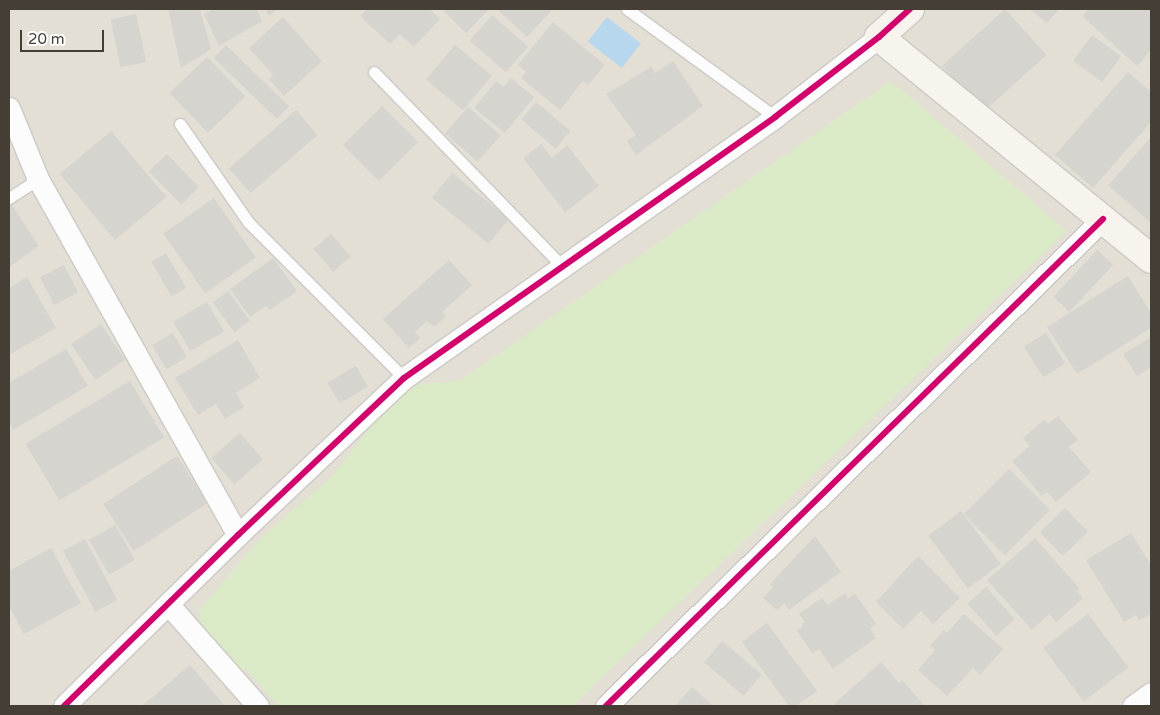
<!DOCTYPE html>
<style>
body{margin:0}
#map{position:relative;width:1160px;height:715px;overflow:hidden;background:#eeede8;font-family:"Varela Round",sans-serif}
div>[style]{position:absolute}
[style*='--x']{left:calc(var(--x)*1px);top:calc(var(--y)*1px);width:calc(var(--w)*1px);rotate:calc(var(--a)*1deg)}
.residential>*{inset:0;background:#e3dfd5;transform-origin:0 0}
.green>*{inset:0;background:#dbeac6}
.water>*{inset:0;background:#b6d7ee;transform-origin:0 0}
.building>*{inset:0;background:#d6d4cf;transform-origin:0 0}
.roads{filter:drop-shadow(1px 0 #cccac5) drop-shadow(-1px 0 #cccac5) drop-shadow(0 1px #cccac5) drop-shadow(0 -1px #cccac5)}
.lane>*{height:11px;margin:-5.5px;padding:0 5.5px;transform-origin:5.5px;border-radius:5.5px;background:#fcfcfc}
.street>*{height:21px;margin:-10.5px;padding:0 10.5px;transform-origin:10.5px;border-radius:10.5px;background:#fcfcfc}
.secondary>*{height:28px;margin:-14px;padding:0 14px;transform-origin:14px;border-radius:14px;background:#f6f4ed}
.cycleway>*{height:6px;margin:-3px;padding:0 3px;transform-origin:3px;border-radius:3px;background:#d6006c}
span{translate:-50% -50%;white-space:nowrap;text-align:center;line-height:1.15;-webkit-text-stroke:4px #fff;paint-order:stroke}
.frame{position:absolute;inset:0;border:10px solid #443e34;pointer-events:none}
.scale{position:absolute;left:20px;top:30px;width:84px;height:22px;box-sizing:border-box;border:2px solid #443e34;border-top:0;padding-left:6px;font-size:15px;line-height:18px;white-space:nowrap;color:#443e34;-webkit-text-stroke:4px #fff;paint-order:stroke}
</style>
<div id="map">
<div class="residential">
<i style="left:9px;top:9px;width:1142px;height:697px"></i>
</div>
<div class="green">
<i style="clip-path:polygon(891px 81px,1067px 231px,572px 706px,278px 706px,246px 669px,215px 675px,201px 651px,200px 609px,260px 539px,331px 477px,388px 405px,409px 386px,461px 380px)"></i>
</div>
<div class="water">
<i style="left:607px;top:17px;width:43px;height:31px;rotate:38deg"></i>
</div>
<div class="building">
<i style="clip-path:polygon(168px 9px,200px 9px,211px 49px,181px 68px)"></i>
<i style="clip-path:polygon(213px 9px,257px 9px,262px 21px,219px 46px,204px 14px)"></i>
<i style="clip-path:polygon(265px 9px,277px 9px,269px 16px)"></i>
<i style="clip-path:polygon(367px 9px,429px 9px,440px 19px,414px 47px,400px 34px,390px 44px,360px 16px)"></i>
<i style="clip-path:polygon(446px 9px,489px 9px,466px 33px,444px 11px)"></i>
<i style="clip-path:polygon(497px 9px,553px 9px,527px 37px)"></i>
<i style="left:1005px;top:9px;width:62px;height:85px;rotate:48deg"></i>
<i style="clip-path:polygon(1030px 9px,1059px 9px,1047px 23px)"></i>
<i style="clip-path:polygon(1089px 9px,1151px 9px,1151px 50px,1137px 66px,1082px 16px)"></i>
<i style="left:136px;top:14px;width:49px;height:26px;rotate:78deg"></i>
<i style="left:492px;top:15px;width:48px;height:34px;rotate:41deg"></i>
<i style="clip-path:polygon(283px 17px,322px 61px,284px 96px,269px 79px,273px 75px,249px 48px)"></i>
<i style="clip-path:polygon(553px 22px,605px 65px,588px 85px,583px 81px,560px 110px,521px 78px,526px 72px,518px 65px)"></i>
<i style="left:1092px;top:35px;width:36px;height:32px;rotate:36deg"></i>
<i style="left:226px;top:45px;width:88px;height:18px;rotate:44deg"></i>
<i style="left:455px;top:45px;width:48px;height:45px;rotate:40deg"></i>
<i style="left:207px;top:57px;width:55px;height:52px;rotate:46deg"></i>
<i style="clip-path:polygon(673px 61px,703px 106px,636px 155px,627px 141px,636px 135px,606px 94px,651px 67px,655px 73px)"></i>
<i style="clip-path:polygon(1128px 72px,1151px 92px,1151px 122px,1093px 188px,1055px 155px)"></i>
<i style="clip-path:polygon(511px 78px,534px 97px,505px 133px,474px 108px,496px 81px,504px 87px)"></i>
<i style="left:536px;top:102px;width:45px;height:23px;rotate:40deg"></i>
<i style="left:382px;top:106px;width:51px;height:55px;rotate:45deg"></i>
<i style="left:468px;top:107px;width:43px;height:35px;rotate:41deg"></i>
<i style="left:296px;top:110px;width:33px;height:89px;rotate:49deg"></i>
<i style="left:111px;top:131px;width:86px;height:67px;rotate:50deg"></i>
<i style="clip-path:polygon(1151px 137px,1151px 223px,1108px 185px)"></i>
<i style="clip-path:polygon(541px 144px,552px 158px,567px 145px,599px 186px,565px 212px,523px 158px)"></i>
<i style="left:167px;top:154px;width:46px;height:25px;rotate:46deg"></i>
<i style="left:452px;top:173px;width:73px;height:32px;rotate:39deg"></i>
<i style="left:214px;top:198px;width:73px;height:62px;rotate:55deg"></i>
<i style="clip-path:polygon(9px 201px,39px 246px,9px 267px)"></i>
<i style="left:331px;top:234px;width:30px;height:23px;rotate:49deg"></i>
<i style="left:1097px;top:250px;width:22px;height:64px;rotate:43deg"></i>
<i style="left:166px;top:253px;width:40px;height:17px;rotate:60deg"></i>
<i style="clip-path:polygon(273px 258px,297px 291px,270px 310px,266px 306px,250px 317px,230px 289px)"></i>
<i style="clip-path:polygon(449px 260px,472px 285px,442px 312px,446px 317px,434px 327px,427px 321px,415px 332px,420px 338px,409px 348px,383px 319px)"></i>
<i style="left:64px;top:265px;width:31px;height:27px;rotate:63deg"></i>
<i style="clip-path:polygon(1128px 276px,1151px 313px,1151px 328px,1077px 374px,1047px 327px)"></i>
<i style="clip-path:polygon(27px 277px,56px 328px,9px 355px,9px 288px)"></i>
<i style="left:228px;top:291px;width:37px;height:19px;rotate:54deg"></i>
<i style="left:207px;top:302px;width:34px;height:39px;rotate:60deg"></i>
<i style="left:101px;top:324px;width:43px;height:36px;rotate:56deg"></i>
<i style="left:173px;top:333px;width:28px;height:24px;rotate:60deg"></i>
<i style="left:1046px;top:333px;width:36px;height:26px;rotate:58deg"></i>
<i style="clip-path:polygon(1151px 337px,1151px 367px,1137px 376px,1123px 354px)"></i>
<i style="clip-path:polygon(238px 340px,260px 378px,236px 393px,244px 407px,225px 419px,216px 404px,198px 415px,175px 378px)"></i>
<i style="clip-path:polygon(66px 349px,88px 386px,13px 430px,9px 422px,9px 383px)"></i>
<i style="left:356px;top:366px;width:24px;height:33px;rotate:60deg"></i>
<i style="left:130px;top:381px;width:66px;height:122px;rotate:59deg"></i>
<i style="clip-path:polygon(1058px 416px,1078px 440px,1069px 447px,1091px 472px,1056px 502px,1047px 492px,1042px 496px,1012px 461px,1030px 446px,1023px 438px,1044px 420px,1048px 424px)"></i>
<i style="left:240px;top:433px;width:35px;height:38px;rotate:49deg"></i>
<i style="left:177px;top:456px;width:56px;height:88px;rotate:57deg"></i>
<i style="left:1009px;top:469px;width:58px;height:64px;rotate:45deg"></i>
<i style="left:1065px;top:508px;width:33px;height:35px;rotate:46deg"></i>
<i style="left:961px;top:511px;width:66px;height:41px;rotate:53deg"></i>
<i style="left:115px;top:525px;width:40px;height:30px;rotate:60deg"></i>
<i style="clip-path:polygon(1131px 533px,1151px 565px,1151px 614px,1139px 621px,1136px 615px,1124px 622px,1086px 560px)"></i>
<i style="clip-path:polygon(815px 536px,841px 572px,789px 610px,784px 603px,777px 610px,763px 598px,773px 587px,770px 584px)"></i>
<i style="clip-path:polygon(1035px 538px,1079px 588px,1077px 591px,1083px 598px,1056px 622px,1049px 614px,1032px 630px,987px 580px)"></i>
<i style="left:85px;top:539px;width:69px;height:25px;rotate:62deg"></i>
<i style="clip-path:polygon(51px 548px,81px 603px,24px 634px,9px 606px,9px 571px)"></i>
<i style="clip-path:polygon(918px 556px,960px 598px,933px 624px,921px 611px,903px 629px,876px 602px)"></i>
<i style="left:986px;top:587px;width:43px;height:25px;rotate:48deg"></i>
<i style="clip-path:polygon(845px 593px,848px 598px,855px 593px,876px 624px,870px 629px,876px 638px,833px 669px,819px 649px,812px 653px,797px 631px,803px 626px,802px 624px,805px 622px,799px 614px,822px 598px,828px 605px)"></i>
<i style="clip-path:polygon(964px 614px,1003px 649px,980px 675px,973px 668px,947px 696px,918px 670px,935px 650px,930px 646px,944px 630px,947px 633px)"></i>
<i style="left:1088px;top:614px;width:67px;height:56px;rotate:53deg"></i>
<i style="clip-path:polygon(767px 623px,817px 691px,796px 706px,789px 706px,742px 642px)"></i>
<i style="left:722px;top:641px;width:52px;height:28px;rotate:40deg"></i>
<i style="clip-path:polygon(881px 662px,899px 683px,902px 680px,924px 705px,832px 706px)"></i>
<i style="clip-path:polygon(190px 665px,225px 706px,142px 706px)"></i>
<i style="clip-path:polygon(692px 687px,714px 706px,675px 706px)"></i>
</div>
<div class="roads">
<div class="lane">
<i style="--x:627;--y:9;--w:183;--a:36.1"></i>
<i style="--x:374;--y:72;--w:272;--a:45.9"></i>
<i style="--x:180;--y:124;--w:119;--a:55.2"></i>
<i style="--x:248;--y:222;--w:221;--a:45"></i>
<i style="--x:9;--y:198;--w:35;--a:-33"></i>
</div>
<div class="street">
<i style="--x:9;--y:108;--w:77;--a:67.8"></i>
<i style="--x:38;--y:179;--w:408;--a:60.7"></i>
<i style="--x:168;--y:604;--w:136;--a:48.6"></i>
<i style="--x:64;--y:706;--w:244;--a:-44.5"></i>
<i style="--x:238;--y:535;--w:228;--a:-43.4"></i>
<i style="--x:404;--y:378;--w:454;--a:-35.1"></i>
<i style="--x:775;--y:117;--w:131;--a:-37.6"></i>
<i style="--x:606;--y:706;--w:696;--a:-44.42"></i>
<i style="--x:1133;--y:706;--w:22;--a:-36"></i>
</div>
<div class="secondary">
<i style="--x:910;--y:9;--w:42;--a:137.9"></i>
<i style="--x:879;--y:37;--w:351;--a:39.2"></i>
</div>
</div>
<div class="cycleway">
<i style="--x:64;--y:706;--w:244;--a:-44.5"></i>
<i style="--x:238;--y:535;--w:228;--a:-43.4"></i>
<i style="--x:404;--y:378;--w:454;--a:-35.1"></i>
<i style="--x:775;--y:117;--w:131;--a:-37.6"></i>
<i style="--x:879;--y:37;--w:42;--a:-42.1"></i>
<i style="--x:606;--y:706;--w:696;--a:-44.42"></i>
</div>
<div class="frame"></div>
<div class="scale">20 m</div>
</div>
